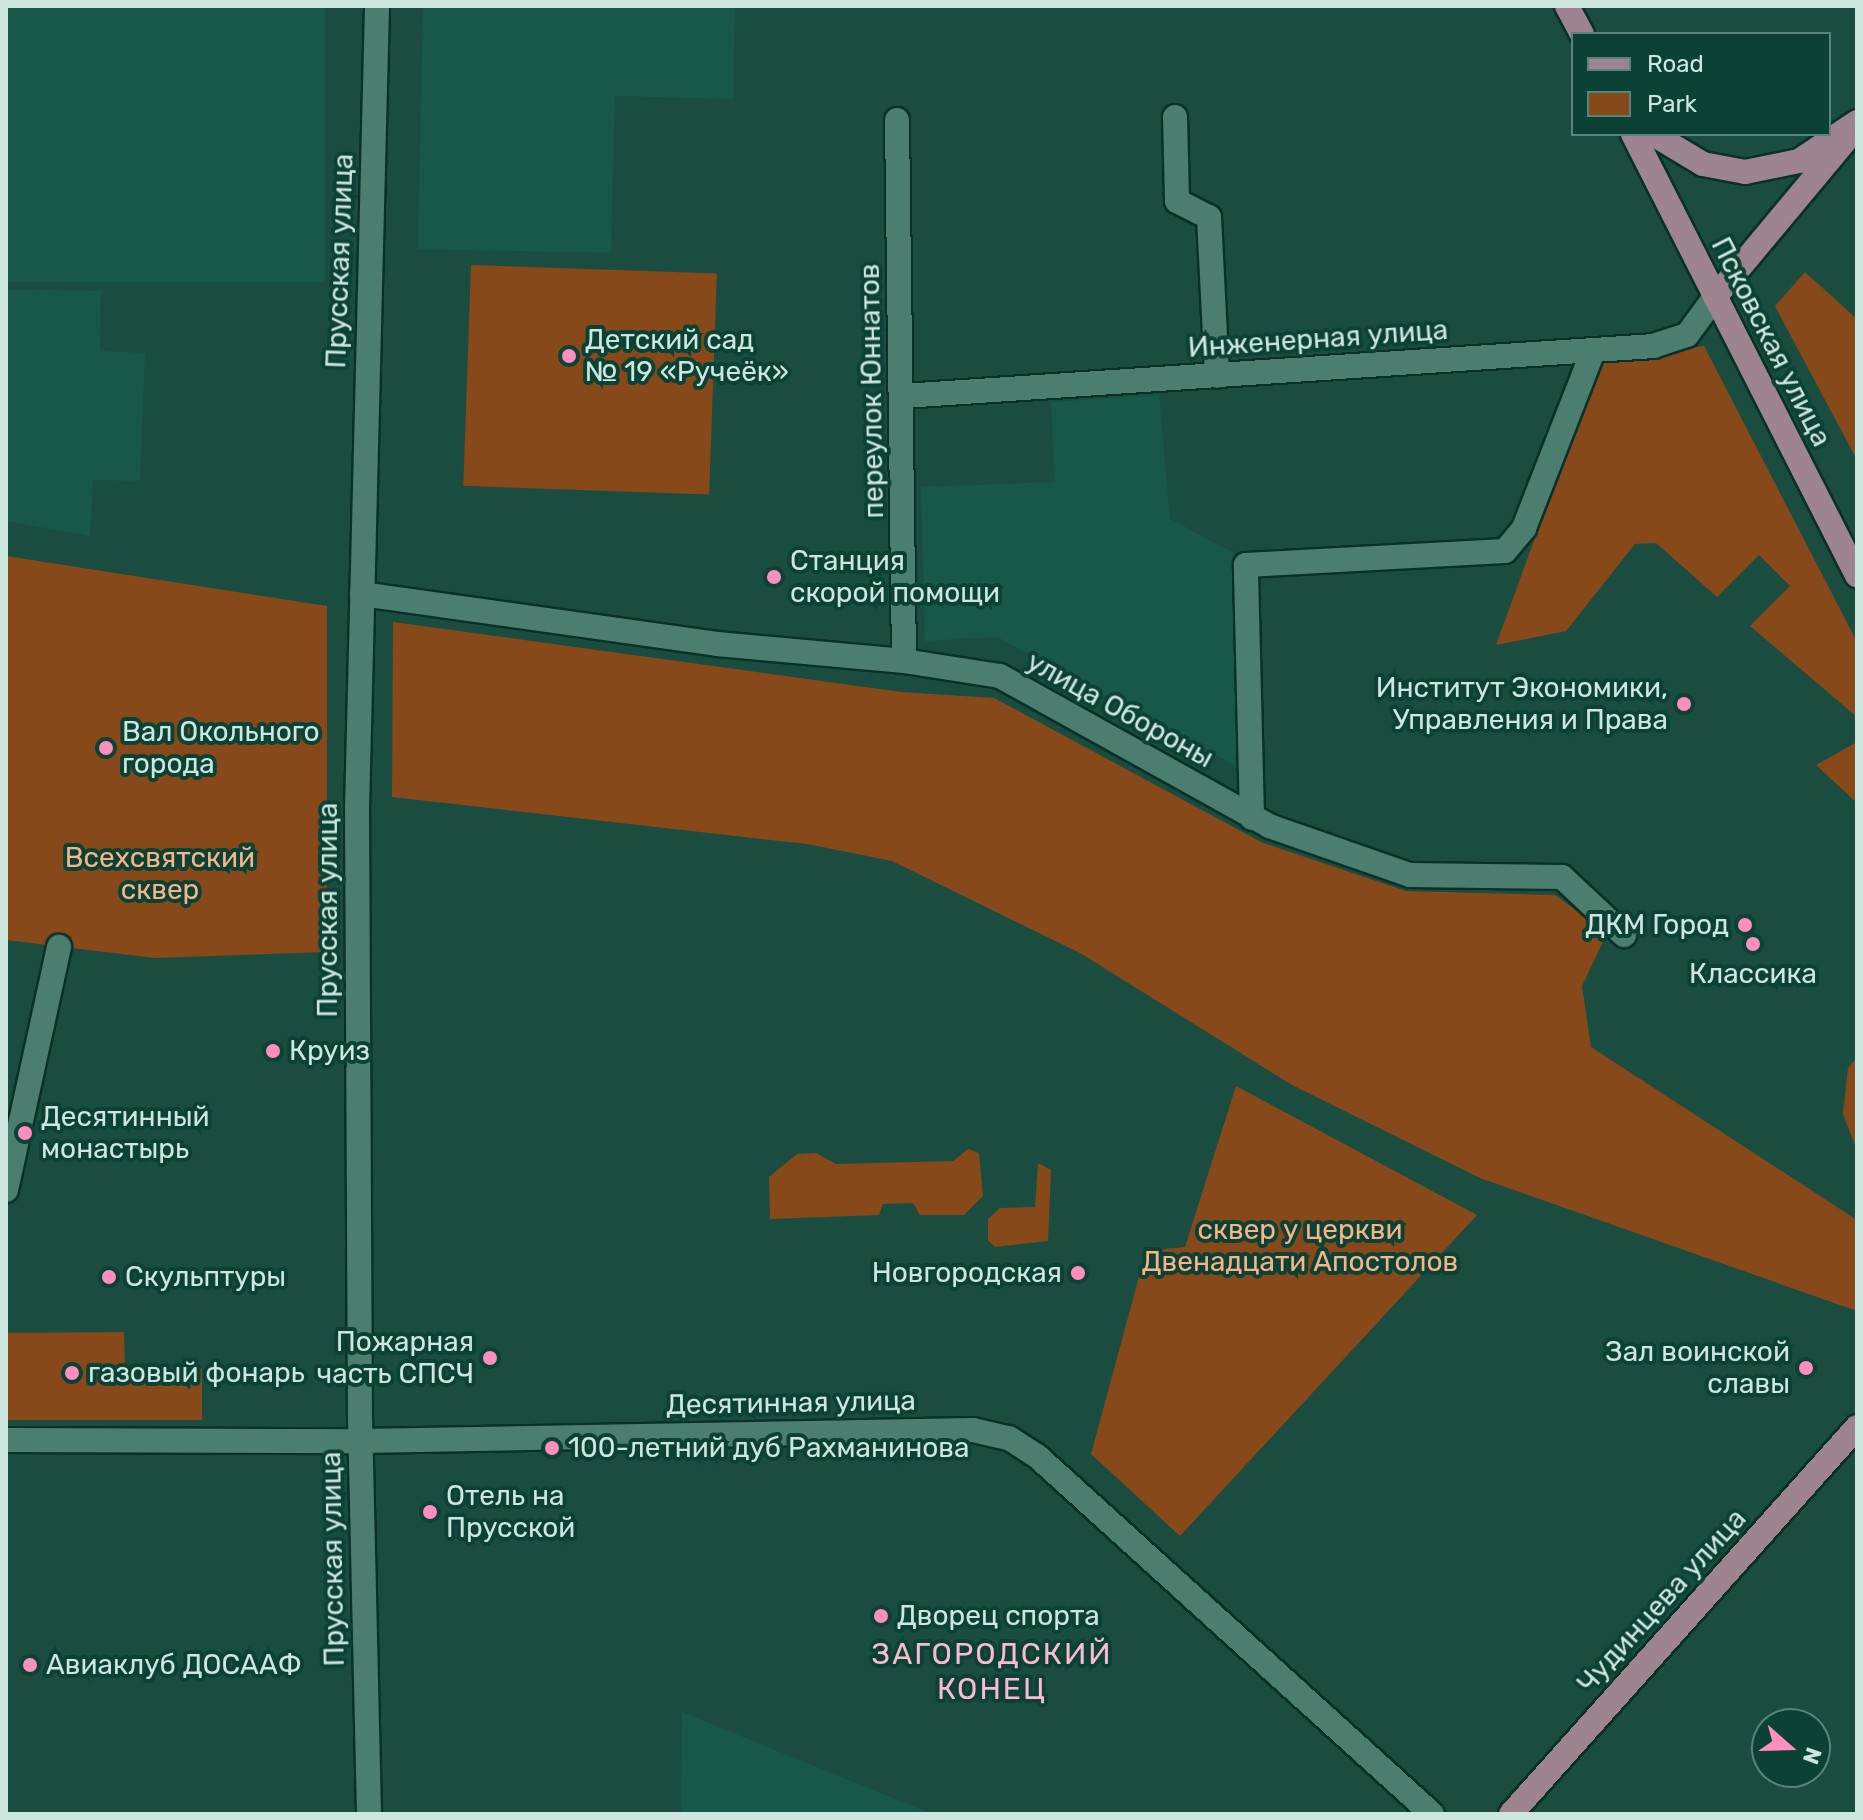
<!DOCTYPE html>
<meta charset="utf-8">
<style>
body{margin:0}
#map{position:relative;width:1863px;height:1820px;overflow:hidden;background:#1a4d40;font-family:Rubik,sans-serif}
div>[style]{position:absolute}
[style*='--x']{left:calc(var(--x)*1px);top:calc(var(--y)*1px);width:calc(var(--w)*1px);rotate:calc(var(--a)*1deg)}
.built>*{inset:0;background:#185849;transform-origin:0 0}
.green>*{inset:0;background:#874919;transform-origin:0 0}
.roads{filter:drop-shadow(2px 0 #093127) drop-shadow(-2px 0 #093127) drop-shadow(0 2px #093127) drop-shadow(0 -2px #093127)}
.minor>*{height:24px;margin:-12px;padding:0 12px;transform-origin:12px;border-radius:12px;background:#4c7e70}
.major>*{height:24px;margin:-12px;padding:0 12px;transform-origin:12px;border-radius:12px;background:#9e8390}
.dots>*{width:22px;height:22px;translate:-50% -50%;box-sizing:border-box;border:4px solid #0c4236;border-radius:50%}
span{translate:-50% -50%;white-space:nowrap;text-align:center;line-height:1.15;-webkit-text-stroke:8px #0c4236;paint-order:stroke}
.street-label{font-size:28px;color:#cde7de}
.poi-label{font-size:28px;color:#cde7de}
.left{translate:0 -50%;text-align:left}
.right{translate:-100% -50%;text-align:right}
.park-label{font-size:28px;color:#f8b387}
.neighbourhood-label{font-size:30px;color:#fabad2;letter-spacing:2px}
.frame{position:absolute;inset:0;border:8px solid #cde7de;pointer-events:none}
.legend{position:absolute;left:1571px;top:32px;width:260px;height:104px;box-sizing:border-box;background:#0c4236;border:2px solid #598479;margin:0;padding:10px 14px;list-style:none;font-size:24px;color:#cde7de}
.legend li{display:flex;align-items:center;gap:16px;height:40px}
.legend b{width:40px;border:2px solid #598479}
.north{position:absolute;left:1751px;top:1708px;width:80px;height:80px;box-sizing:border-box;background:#0c4236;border:2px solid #598479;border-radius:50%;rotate:110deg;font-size:22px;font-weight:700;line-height:32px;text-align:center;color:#cde7de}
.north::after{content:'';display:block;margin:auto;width:28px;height:36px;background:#fe8ebe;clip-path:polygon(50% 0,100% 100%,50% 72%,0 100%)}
</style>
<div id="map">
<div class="built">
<i style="left:6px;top:6px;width:319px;height:276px"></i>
<i style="clip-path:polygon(423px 6px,735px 6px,733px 99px,615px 96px,611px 253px,418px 249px)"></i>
<i style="clip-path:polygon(6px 289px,101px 291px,100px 351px,145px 353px,140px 481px,93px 480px,90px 536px,6px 521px)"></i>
<i style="clip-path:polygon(1159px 395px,1170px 519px,1234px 553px,1240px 768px,997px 637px,925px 641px,921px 487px,1055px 482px,1051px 402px)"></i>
<i style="clip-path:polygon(682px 1712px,932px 1814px,681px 1814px)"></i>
</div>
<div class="green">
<i style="left:471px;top:265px;width:246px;height:221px;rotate:2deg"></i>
<i style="clip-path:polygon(1805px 272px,1857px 319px,1857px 460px,1775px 306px)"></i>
<i style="clip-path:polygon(1704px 346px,1857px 642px,1857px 717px,1750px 626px,1790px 586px,1759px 555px,1717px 597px,1656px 543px,1635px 544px,1566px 631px,1496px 645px,1600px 359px)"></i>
<i style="clip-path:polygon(6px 556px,327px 606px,327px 952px,155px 958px,6px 940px)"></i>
<i style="clip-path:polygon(393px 622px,901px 692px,994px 698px,1263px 843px,1406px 891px,1555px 895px,1607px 933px,1582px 986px,1591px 1047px,1857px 1220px,1857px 1311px,1480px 1178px,1292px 1085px,1080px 953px,892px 861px,807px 844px,392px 797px)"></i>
<i style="clip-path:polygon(1857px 742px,1857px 803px,1816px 765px)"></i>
<i style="clip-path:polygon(1857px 1057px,1857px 1150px,1843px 1114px,1848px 1068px)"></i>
<i style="clip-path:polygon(1236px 1086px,1477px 1215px,1180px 1536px,1091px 1454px,1146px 1251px,1185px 1247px)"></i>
<i style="clip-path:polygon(968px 1149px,979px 1153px,983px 1196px,964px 1215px,920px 1215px,913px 1203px,883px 1204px,879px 1215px,770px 1219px,769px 1177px,797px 1154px,816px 1153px,836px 1164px,953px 1161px)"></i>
<i style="clip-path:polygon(1038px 1163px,1051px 1170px,1048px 1241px,995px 1247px,988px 1240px,988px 1219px,1000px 1208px,1035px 1207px)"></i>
<i style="clip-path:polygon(124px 1332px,125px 1368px,202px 1368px,202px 1420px,6px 1420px,6px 1333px)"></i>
</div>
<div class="roads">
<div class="minor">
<i style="--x:1175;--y:117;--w:84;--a:88.6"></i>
<i style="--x:1177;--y:201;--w:36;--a:27"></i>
<i style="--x:1209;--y:217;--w:159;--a:87.1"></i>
<i style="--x:897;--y:120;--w:541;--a:89.26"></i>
<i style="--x:903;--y:396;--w:752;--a:-3.81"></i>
<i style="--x:1653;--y:346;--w:36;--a:-18"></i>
<i style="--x:1687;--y:335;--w:47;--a:-53.6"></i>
<i style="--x:362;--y:594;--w:359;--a:8"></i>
<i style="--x:717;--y:644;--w:188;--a:5.2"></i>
<i style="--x:904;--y:661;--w:97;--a:8.9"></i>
<i style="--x:1000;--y:676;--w:308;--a:29.1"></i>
<i style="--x:1269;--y:826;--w:149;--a:19.2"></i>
<i style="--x:1410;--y:875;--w:152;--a:0.8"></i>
<i style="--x:1562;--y:877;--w:85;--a:43.1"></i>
<i style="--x:1252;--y:818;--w:253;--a:-91.4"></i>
<i style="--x:1246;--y:565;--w:259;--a:-3.1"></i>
<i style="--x:1505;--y:551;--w:30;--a:-50"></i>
<i style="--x:1524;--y:528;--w:190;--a:-68.7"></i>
<i style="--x:6;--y:1190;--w:249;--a:-77.7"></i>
<i style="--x:6;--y:1440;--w:354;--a:0.2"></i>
<i style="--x:360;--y:1441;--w:613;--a:-1.03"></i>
<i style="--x:973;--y:1430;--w:37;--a:13"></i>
<i style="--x:1009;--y:1438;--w:33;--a:33"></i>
<i style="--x:1037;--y:1456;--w:533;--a:42.19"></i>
<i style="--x:369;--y:1814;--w:393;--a:-91.3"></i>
<i style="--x:360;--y:1421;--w:613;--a:-90.28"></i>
<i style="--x:357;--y:808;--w:802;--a:-88.57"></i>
</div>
<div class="major">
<i style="--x:1567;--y:6;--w:32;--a:62"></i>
<i style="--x:1633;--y:134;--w:495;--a:63.1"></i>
<i style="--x:1653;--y:134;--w:58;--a:31"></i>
<i style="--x:1703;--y:164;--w:43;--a:10.8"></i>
<i style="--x:1745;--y:172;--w:55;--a:-11.5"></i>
<i style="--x:1799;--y:161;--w:70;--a:-33.9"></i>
<i style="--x:1715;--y:297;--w:202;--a:-50.2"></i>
<i style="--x:1511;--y:1814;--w:519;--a:-48.2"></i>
</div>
</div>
<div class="dots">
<i style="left:569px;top:356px;background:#fe8ebe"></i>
<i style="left:774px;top:577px;background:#fe8ebe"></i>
<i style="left:1684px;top:704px;background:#fe8ebe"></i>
<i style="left:106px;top:748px;background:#fe8ebe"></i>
<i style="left:1745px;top:925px;background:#fe8ebe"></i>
<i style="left:1753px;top:944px;background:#fe8ebe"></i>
<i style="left:273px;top:1051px;background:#fe8ebe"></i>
<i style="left:25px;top:1133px;background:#fe8ebe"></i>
<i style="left:1078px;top:1273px;background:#fe8ebe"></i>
<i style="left:109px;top:1277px;background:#fe8ebe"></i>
<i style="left:490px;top:1358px;background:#fe8ebe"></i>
<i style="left:1806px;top:1368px;background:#fe8ebe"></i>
<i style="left:72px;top:1373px;background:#fe8ebe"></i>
<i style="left:552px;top:1448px;background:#fe8ebe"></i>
<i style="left:430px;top:1512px;background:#fe8ebe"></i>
<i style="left:881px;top:1616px;background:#fe8ebe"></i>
<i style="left:30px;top:1665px;background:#fe8ebe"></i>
</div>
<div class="street-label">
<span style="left:340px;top:261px;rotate:-88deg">Прусская улица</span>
<span style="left:1318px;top:339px;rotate:-4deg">Инженерная улица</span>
<span style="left:1771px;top:342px;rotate:63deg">Псковская улица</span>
<span style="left:872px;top:391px;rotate:-91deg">переулок Юннатов</span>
<span style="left:1120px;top:710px;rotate:29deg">улица Обороны</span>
<span style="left:328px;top:910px;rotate:-90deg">Прусская улица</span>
<span style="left:791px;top:1403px;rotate:-1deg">Десятинная улица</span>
<span style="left:333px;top:1559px;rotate:-91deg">Прусская улица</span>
<span style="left:1662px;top:1601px;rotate:-48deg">Чудинцева улица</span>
</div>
<div class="poi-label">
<span class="left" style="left:585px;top:356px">Детский сад<br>№ 19 «Ручеёк»</span>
<span class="left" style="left:790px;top:577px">Станция<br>скорой помощи</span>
<span class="right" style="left:1668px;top:704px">Институт Экономики,<br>Управления и Права</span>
<span class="left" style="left:122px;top:748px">Вал Окольного<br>города</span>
<span class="right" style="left:1729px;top:925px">ДКМ Город</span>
<span style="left:1753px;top:974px">Классика</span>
<span class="left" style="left:289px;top:1051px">Круиз</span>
<span class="left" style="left:41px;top:1133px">Десятинный<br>монастырь</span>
<span class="right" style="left:1062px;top:1273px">Новгородская</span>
<span class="left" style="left:125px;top:1277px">Скульптуры</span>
<span class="right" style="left:474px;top:1358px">Пожарная<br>часть СПСЧ</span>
<span class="right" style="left:1790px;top:1368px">Зал воинской<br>славы</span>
<span class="left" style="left:88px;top:1373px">газовый фонарь</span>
<span class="left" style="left:568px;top:1448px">100-летний дуб Рахманинова</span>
<span class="left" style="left:446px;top:1512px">Отель на<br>Прусской</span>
<span class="left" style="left:897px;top:1616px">Дворец спорта</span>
<span class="left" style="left:46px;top:1665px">Авиаклуб ДОСААФ</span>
</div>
<div class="park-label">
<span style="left:160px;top:874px">Всехсвятский<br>сквер</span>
<span style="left:1300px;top:1246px">сквер у церкви<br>Двенадцати Апостолов</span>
</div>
<div class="neighbourhood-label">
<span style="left:992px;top:1671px">ЗАГОРОДСКИЙ<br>КОНЕЦ</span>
</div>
<div class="frame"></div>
<ul class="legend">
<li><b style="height:10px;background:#9e8390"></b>Road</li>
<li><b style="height:22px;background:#874919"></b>Park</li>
</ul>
<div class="north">N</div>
</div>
